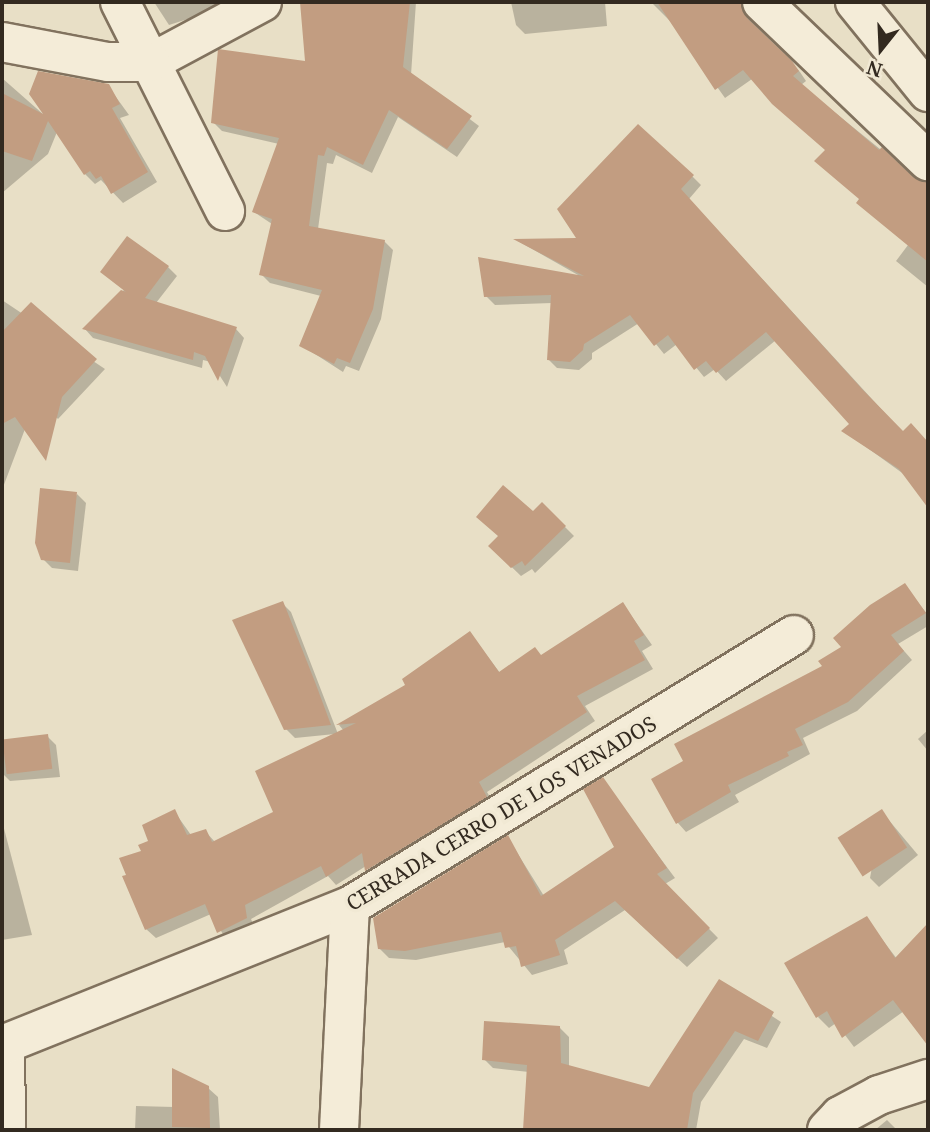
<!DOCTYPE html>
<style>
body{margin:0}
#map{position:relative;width:930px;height:1132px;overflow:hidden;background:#e8dfc6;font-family:"Noto Serif",serif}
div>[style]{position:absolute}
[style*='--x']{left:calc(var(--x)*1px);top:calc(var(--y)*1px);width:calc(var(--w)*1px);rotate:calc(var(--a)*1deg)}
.shadow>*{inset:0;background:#0003}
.building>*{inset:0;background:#c29d81;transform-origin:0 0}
.roads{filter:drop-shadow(2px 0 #81725e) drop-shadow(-2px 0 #81725e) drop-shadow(0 2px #81725e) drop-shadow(0 -2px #81725e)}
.pedestrian>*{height:37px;margin:-18.5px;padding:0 18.5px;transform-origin:18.5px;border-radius:18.5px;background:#f4ecd8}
.minor>*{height:38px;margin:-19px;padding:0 19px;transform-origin:19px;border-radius:19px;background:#f4ecd8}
span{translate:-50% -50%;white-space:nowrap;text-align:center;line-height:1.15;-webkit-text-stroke:7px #f1e9d4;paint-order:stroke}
.street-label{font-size:21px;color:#332a20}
.frame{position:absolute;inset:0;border:4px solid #332a20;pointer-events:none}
.north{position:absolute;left:846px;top:14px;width:70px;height:70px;-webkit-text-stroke:5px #f1e9d4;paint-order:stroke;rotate:198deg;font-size:19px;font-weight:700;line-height:28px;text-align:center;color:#332a20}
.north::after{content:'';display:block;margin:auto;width:24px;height:32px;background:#332a20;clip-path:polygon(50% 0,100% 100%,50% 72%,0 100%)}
</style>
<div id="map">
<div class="shadow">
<i style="clip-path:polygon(154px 2px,241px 2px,169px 25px)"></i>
<i style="clip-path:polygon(302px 2px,416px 2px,411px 75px,479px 126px,457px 157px,398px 117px,372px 173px,336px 155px,333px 164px,327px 163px,318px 229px,384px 241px,393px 250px,381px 319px,359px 371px,346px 366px,343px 372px,301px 345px,321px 296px,270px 283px,261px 274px,272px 224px,254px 212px,279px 144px,222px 131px,213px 122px,307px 63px)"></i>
<i style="clip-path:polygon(511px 2px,605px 2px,607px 26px,525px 34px,516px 25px)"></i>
<i style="clip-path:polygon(651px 2px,752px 2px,749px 19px,800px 72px,806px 81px,801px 85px,928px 188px,928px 287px,896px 261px,908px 245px,858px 203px,861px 199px,827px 151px,752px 79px,725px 98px,671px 22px)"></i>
<i style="clip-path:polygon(2px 78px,44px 115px,108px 86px,129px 115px,120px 118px,157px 182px,123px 203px,101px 180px,95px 184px,85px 174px,57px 132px,48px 154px,2px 193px)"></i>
<i style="clip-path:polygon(692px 176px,701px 185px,689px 199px,903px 433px,919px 435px,928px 446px,927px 501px,905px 475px,844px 431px,851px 424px,776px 340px,726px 381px,715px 369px,704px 377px,677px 344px,664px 354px,639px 323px,592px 353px,592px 359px,579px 370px,557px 368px,548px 359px,552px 303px,495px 305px,486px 296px,578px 275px,518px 241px,580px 240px)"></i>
<i style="clip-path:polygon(168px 267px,177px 276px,156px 303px,236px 329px,244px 338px,227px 387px,211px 362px,203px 360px,202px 368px,93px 338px,85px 329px,124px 290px,102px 272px)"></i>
<i style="clip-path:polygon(2px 300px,105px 369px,58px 419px,50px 411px,54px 352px,2px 490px)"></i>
<i style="clip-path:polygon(77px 494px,86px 503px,78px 571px,52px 568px,43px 559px)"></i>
<i style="clip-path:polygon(542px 504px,574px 536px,535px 573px,532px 569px,521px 576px,499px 555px)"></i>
<i style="clip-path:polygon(905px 586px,928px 615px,928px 626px,898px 644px,912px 660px,857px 711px,803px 738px,810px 754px,735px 795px,739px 802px,686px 832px,678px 823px,685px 761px,824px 667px)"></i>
<i style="clip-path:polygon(282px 603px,291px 612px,338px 734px,344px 731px,339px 725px,407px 686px,470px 633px,500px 673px,542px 656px,623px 604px,652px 645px,642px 651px,653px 669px,585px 706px,595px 721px,487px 792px,495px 806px,376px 879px,366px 866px,336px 885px,328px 876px,251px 919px,255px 928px,227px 941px,211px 914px,156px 938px,146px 929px,128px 876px,174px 811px,191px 835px,205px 831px,215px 842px,276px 813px,335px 734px,295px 738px,286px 729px)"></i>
<i style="clip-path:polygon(928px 730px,928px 751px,918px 739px)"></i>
<i style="clip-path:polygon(47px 736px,56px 745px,60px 777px,10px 781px,2px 773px,2px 741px)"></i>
<i style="clip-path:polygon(602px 780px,675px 878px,665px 884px,718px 938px,687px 967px,625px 910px,564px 950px,568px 964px,532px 975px,505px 942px,416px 960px,389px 958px,379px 948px,508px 838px,544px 896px,616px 848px)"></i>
<i style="clip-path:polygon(882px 812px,918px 855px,879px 887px,870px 878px)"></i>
<i style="clip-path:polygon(2px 821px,32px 935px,2px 940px)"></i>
<i style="clip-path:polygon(866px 918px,897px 959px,928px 926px,928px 1040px,904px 1011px,854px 1047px,836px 1023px,829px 1028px,818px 1017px)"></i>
<i style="clip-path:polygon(719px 981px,781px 1022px,767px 1048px,744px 1039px,701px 1102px,696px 1130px,526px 1130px,529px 1072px,493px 1068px,484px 1059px,560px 1028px,569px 1037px,569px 1067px,650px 1089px)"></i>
<i style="clip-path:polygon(208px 1088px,218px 1097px,220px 1130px,135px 1130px,136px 1106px,174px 1107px)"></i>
<i style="clip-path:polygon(887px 1120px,897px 1130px,875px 1130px)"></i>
</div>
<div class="building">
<i style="clip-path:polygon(300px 2px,410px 2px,403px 67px,472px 116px,447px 149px,389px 110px,363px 165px,327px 147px,324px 156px,318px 155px,309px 226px,385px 240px,373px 309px,350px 363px,337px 358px,334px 364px,299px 346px,322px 290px,259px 275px,272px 219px,252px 212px,279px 138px,211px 123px,218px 49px,305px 61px)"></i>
<i style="clip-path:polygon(657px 2px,741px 2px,747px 18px,792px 61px,799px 71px,793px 76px,879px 150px,882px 147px,913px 177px,928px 182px,928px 262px,856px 203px,859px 199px,814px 161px,825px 150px,772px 104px,743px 70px,715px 90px)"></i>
<i style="clip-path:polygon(38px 71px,109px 84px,120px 104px,112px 108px,148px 172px,111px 194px,101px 176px,96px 179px,90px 171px,84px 175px,48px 121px,32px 161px,2px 151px,2px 93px,43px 114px,29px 94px)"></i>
<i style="clip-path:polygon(638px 124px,694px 175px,681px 189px,862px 389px,903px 431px,911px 423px,928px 442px,928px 508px,899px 469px,841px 431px,849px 424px,766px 332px,716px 373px,706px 361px,694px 370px,668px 335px,654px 346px,630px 315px,584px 344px,583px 350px,570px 362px,547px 360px,551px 295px,484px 297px,478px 257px,584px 276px,513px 239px,576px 238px,557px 209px)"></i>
<i style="clip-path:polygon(127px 236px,169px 266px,145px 298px,237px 327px,218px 381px,205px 356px,194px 352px,193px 360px,82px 329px,121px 290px,126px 292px,100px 272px)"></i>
<i style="clip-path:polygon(31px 302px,97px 359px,62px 397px,46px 461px,15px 417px,2px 424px,2px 332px)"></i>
<i style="clip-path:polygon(503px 485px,533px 511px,542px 502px,566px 526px,525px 566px,522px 561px,511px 568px,488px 546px,498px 536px,476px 517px)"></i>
<i style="clip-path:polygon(40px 488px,77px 492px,70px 563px,41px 560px,35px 543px)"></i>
<i style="clip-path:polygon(905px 583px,926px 613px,891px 635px,904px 651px,848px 702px,795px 729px,803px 745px,787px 752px,789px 756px,728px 785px,731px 792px,676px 824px,651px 779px,683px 761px,674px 744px,822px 666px,818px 661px,841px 647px,833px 638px,870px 605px)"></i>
<i style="clip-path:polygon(283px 601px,315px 682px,331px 725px,284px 730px,232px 620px)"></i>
<i style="clip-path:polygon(623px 602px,644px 635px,634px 641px,645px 660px,577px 696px,587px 712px,479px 782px,487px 797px,365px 871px,362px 853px,326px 877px,321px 866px,245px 905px,247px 918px,217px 933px,205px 904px,145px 930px,122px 876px,126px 875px,119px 858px,141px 851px,138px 845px,148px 841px,142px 825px,175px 809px,187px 835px,206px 829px,212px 842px,273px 812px,255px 771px,356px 723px,336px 725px,405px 685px,402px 679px,470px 631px,499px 672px,535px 647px,541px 655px)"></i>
<i style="left:48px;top:734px;width:35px;height:46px;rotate:83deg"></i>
<i style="clip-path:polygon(603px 777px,667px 868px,657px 874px,710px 928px,677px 959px,615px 901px,555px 940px,560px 955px,521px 967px,516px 946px,505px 948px,501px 932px,405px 951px,378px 949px,373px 918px,508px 835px,541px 896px,614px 847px,583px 789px)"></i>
<i style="left:882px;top:809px;width:46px;height:53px;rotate:57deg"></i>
<i style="clip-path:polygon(867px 916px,895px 958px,928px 923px,928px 1046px,893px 1000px,842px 1038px,827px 1011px,816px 1018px,784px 963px)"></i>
<i style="clip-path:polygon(719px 979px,774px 1012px,758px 1041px,735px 1031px,693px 1093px,687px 1130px,523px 1130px,527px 1065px,482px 1060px,484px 1021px,560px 1026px,561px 1063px,649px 1087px)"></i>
<i style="clip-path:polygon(172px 1068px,209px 1086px,210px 1128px,172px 1127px)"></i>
</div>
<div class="roads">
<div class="pedestrian">
<i style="--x:150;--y:62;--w:127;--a:-28.2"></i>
</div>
<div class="minor">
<i style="--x:120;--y:2;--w:234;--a:63.3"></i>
<i style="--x:762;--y:2;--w:230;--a:43.8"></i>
<i style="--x:855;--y:2;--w:116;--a:51"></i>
<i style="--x:2;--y:42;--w:108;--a:10.7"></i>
<i style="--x:108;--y:62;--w:42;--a:0"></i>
<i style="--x:5;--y:1044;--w:86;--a:89.3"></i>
<i style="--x:2;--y:1045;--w:375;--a:-21.8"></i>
<i style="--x:350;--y:906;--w:520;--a:-31.4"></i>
<i style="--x:339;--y:1130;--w:224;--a:-87.2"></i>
<i style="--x:827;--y:1130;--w:19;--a:-47"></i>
<i style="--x:840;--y:1116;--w:44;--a:-28.3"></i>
<i style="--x:879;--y:1095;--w:52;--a:-18.1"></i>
</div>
</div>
<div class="street-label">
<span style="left:501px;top:813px;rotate:-31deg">CERRADA CERRO DE LOS VENADOS</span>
</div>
<div class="frame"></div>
<div class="north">N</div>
</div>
